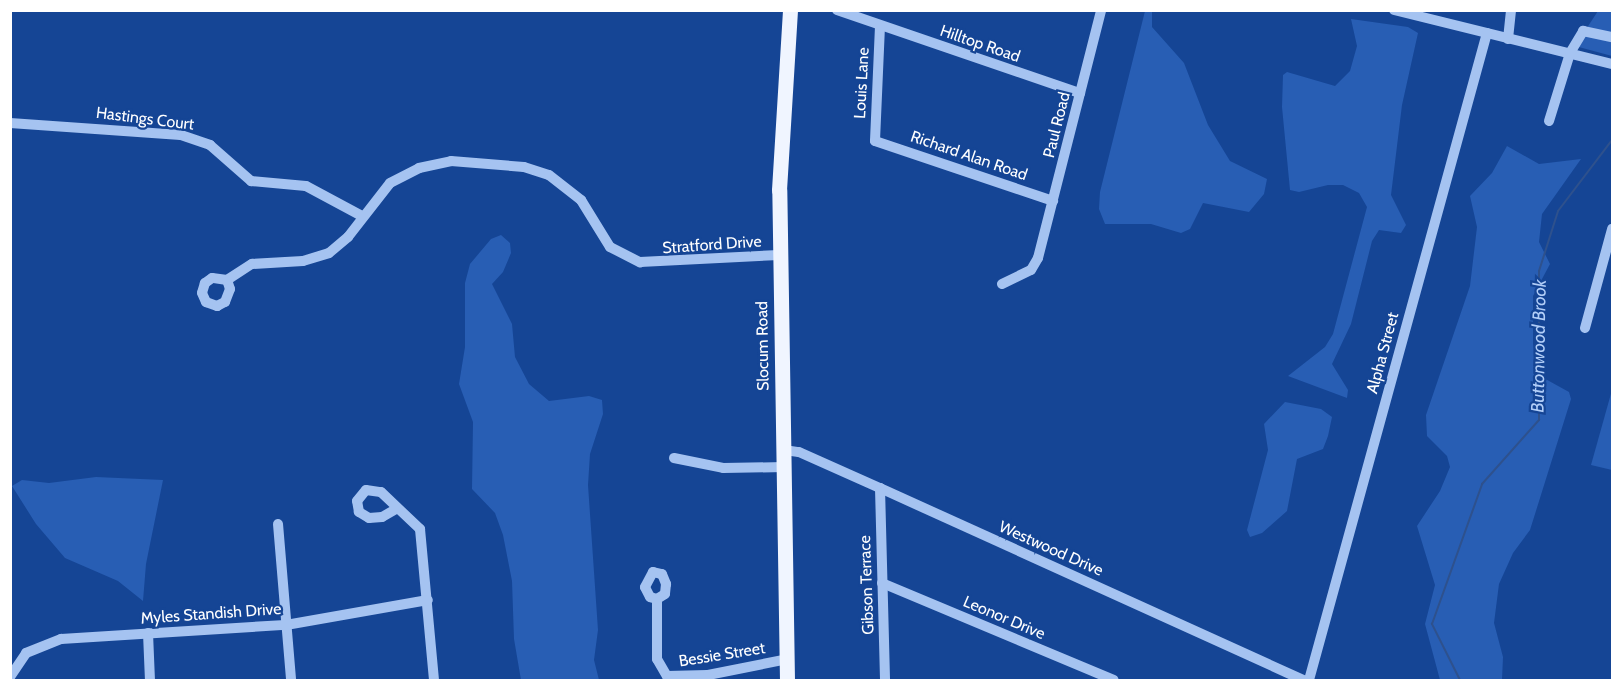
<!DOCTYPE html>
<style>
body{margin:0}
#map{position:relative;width:1623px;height:691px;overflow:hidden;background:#154595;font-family:Cabin,sans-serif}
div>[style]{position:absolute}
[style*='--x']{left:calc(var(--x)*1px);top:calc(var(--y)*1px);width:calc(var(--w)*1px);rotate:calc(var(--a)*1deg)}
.green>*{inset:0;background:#285eb4}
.stream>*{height:2px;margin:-1px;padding:0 1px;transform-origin:1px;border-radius:1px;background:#2e518d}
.minor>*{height:10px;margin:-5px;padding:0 5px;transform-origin:5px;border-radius:5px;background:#a5c3f1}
.major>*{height:15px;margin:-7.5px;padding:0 7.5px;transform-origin:7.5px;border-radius:7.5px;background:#f0f5ff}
span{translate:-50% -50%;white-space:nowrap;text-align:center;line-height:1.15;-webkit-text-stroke:4.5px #154595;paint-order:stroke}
.street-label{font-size:16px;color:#fff}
.water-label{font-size:18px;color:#b2cef8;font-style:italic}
.frame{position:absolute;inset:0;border:12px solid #fff;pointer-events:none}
</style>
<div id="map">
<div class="green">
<i style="clip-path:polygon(1145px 11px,1152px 11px,1152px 27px,1184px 63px,1208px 125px,1230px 161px,1267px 179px,1264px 194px,1249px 212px,1203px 203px,1190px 229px,1181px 233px,1151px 224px,1105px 224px,1099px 209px,1100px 192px)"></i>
<i style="clip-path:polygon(1598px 11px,1612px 11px,1612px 56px,1575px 46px)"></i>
<i style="clip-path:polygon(1351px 19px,1408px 27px,1418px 33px,1402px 105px,1391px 195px,1406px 225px,1401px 233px,1379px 230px,1372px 241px,1351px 324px,1332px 364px,1348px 390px,1347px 398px,1288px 376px,1325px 347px,1333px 334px,1367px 207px,1359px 193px,1343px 185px,1328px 185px,1299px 192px,1290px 190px,1282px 107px,1283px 75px,1287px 72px,1335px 86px,1350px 71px,1357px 46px)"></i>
<i style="clip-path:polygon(1507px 146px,1539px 164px,1581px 159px,1542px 214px,1539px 242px,1550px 264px,1533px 296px,1533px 344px,1540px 376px,1569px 392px,1571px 399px,1530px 530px,1513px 553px,1499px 584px,1494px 623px,1503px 657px,1502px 680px,1440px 680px,1425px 624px,1435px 585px,1417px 526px,1440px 491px,1450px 467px,1447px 456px,1427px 436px,1426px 415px,1470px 286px,1477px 227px,1470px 196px,1492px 173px)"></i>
<i style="clip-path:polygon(501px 235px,510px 243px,511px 253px,503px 272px,492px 284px,512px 324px,515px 357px,529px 384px,549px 401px,589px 396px,602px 400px,603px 414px,590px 454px,588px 485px,598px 630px,594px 660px,599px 680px,521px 680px,514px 639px,512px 581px,503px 535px,495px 513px,472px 489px,473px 422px,459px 384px,465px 347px,465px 283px,470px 264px,491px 239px)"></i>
<i style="clip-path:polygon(1612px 390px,1612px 470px,1591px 465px)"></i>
<i style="clip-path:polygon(1285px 402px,1321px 409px,1332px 417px,1328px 436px,1323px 449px,1297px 459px,1287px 511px,1262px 533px,1250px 537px,1247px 530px,1268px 450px,1264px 424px)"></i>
<i style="clip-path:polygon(96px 477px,163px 480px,146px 564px,143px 601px,118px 581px,65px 558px,36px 524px,12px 486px,22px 480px,49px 483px)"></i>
</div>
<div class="stream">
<i style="--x:1460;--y:680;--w:63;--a:-116.6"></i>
<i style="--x:1432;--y:624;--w:149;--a:-70.3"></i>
<i style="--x:1482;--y:484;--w:86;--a:-48.3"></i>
<i style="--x:1539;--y:420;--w:149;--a:-90"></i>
<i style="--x:1539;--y:271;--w:63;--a:-72.4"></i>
<i style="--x:1558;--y:211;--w:89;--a:-52.7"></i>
</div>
<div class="minor">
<i style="--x:837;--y:10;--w:257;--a:18.9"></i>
<i style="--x:1394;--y:10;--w:225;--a:13.9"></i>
<i style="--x:880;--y:26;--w:115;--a:92.5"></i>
<i style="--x:875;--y:141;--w:188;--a:18.6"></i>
<i style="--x:1508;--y:39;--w:29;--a:-84"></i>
<i style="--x:1549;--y:121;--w:71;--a:-72.8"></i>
<i style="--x:1570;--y:53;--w:26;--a:-59"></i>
<i style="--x:1583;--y:31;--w:30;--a:12"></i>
<i style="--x:10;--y:123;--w:171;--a:4"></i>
<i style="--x:181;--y:135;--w:31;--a:19"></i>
<i style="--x:210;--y:145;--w:55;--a:41.3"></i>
<i style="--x:251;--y:181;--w:55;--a:5.2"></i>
<i style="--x:306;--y:186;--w:64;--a:28.2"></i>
<i style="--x:227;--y:280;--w:15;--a:-172"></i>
<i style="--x:212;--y:278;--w:9;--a:144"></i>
<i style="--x:205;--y:283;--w:10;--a:107"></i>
<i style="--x:202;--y:293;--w:10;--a:66"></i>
<i style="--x:206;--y:302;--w:12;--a:20"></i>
<i style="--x:217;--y:306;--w:9;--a:-27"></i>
<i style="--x:225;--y:302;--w:14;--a:-69"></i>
<i style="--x:230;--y:289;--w:9;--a:-108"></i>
<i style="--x:227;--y:280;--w:30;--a:-33"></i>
<i style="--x:252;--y:264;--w:51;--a:-3.4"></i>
<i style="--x:303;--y:261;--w:27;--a:-17"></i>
<i style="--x:329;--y:253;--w:25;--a:-40"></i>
<i style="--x:348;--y:237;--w:68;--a:-52.1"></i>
<i style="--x:390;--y:183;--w:33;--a:-27"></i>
<i style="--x:419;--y:168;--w:33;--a:-12"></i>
<i style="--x:451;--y:161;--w:73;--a:4.7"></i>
<i style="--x:524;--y:167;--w:26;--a:18"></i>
<i style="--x:549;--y:175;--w:41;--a:38"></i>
<i style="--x:581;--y:200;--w:55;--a:58.3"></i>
<i style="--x:610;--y:247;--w:34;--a:27"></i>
<i style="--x:640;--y:262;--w:139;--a:-2.9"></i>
<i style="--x:1002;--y:284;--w:32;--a:-26"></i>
<i style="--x:1031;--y:270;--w:14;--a:-60"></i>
<i style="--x:1038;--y:258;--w:256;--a:-75.7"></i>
<i style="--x:1585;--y:328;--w:103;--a:-74.7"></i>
<i style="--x:784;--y:450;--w:15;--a:8"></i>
<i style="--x:799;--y:452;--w:89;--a:24"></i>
<i style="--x:880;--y:488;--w:465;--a:24.4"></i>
<i style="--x:674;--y:458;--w:50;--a:11.5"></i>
<i style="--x:723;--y:468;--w:61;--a:-0.9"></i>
<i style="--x:880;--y:488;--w:192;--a:88.5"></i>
<i style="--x:396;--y:509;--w:16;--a:150"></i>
<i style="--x:382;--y:517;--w:13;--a:176"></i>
<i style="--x:369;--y:518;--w:12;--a:-149"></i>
<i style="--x:359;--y:512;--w:11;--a:-100"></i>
<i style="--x:357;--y:501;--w:14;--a:-51"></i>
<i style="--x:366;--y:490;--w:15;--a:8"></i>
<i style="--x:381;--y:492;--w:54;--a:43.5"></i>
<i style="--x:420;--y:529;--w:152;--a:84.7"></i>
<i style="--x:278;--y:524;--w:157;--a:85.2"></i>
<i style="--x:882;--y:583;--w:251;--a:22.7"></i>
<i style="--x:657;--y:599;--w:7;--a:-164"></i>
<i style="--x:650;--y:597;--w:11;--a:-117"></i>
<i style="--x:645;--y:587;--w:17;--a:-62"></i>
<i style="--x:653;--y:572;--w:9;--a:13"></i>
<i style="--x:662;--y:574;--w:11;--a:68"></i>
<i style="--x:666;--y:584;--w:10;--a:96"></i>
<i style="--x:665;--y:594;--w:9;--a:148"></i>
<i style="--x:657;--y:599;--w:60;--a:90"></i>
<i style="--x:657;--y:659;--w:20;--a:60"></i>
<i style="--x:667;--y:676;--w:41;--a:-1.4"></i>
<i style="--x:708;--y:675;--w:82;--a:-11.3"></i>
<i style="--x:148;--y:633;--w:47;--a:87.6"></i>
<i style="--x:10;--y:677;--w:29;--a:-56"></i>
<i style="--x:26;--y:653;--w:38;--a:-22"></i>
<i style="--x:61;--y:639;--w:225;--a:-3.6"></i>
<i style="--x:286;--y:625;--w:144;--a:-10"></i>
<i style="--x:1309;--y:680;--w:671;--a:-74.62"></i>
</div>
<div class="major">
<i style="--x:787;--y:680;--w:490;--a:-90.9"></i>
<i style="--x:779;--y:190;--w:180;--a:-86.5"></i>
</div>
<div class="street-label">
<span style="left:980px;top:44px;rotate:19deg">Hilltop Road</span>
<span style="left:862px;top:83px;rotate:-87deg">Louis Lane</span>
<span style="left:145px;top:119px;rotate:7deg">Hastings Court</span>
<span style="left:1057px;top:125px;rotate:-76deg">Paul Road</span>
<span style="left:969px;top:156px;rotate:19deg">Richard Alan Road</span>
<span style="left:712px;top:245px;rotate:-4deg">Stratford Drive</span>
<span style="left:763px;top:346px;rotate:-91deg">Slocum Road</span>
<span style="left:1383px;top:353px;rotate:-75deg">Alpha Street</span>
<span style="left:1051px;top:549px;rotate:24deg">Westwood Drive</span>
<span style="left:867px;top:585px;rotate:-92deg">Gibson Terrace</span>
<span style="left:211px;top:614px;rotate:-4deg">Myles Standish Drive</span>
<span style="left:1004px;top:618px;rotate:23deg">Leonor Drive</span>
<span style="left:722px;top:655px;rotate:-9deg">Bessie Street</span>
</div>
<div class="water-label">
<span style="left:1539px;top:346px;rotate:-89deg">Buttonwood Brook</span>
</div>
<div class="frame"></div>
</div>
